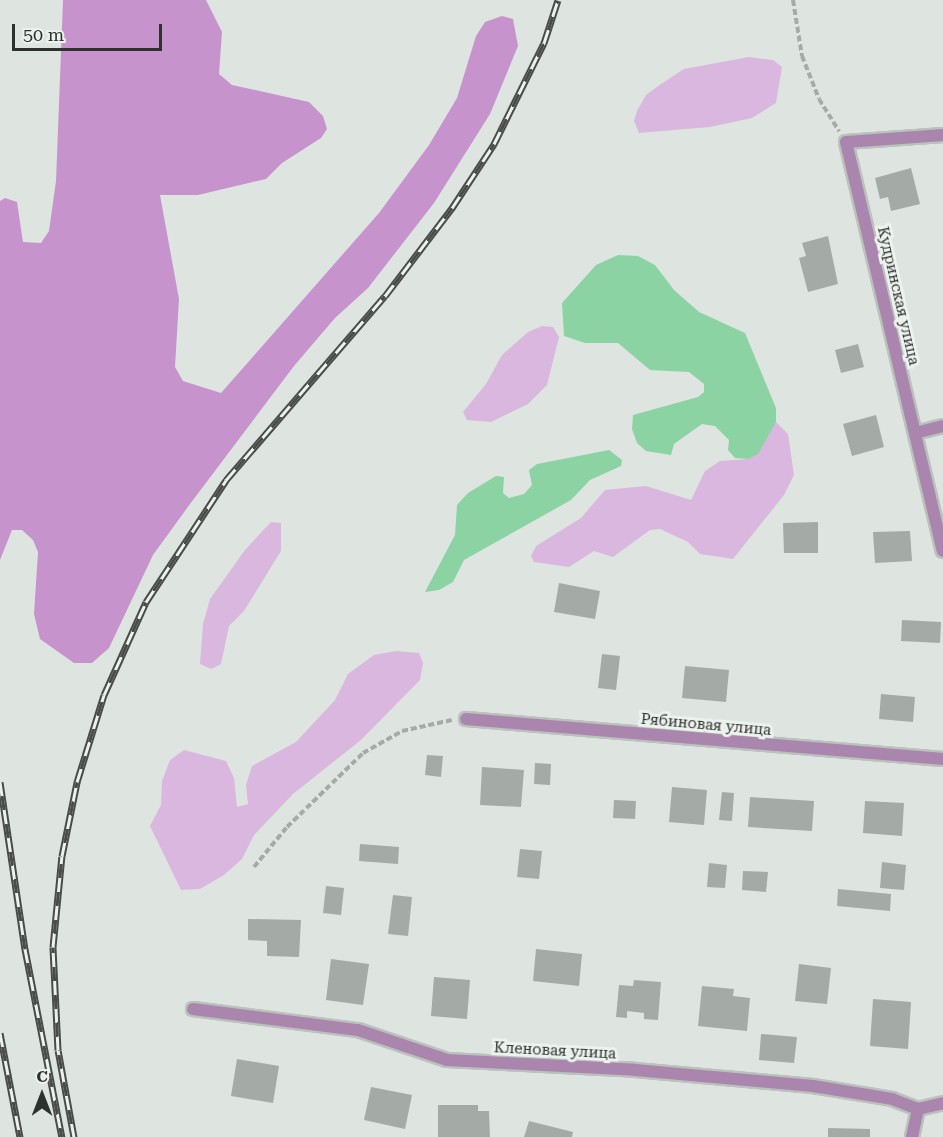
<!DOCTYPE html>
<html>
<head>
<meta charset="utf-8">
<style>
  body { margin:0 }
  #map { position:relative; width:943px; height:1137px; overflow:hidden; background:#dee5e0; font-family:"Roboto Serif",serif }
  div>[style] { position:absolute }
  [style*='--x'] { left:calc(var(--x)*1px); top:calc(var(--y)*1px); width:calc(var(--w)*1px); rotate:calc(var(--a)*1deg) }
  .green>* { inset:0; background:#dab7de }
  .forest>* { inset:0; background:#c693cd }
  .water>* { inset:0; background:#8bd3a3 }
  .building>* { inset:0; background:#a4aba6 }
  .path>* { height:4px; margin-top:-2px; transform-origin:0; background:repeating-linear-gradient(90deg,#a5aba7 0 6px,transparent 0 9px) }
  .roads { filter:drop-shadow(2px 0 #bbc1bd) drop-shadow(-2px 0 #bbc1bd) drop-shadow(0 2px #bbc1bd) drop-shadow(0 -2px #bbc1bd) }
  .street>* { height:12px; margin:-6px; padding:0 6px; transform-origin:6px; border-radius:6px; background:#aa85ae }
  .rail>* { height:7px; margin-top:-3.5px; transform-origin:0; background:repeating-linear-gradient(90deg,#ecf2ed 0 14px,#494c49 0 28px); box-sizing:border-box; border-block:2px solid #494c49 }
  span { translate:-50% -50%; white-space:nowrap; text-align:center; line-height:1.15; -webkit-text-stroke:6px #ecf2ed; paint-order:stroke }
  .street-label { font-size:15px; color:#2f312f }
  .north { position:absolute; left:12px; top:1065px; width:60px; height:60px; -webkit-text-stroke:4px #ecf2ed; paint-order:stroke; rotate:0deg; font-size:16px; font-weight:700; line-height:24px; text-align:center; color:#2f312f }
  .north::after { content:''; display:block; margin:auto; width:21px; height:27px; background:#2f312f; clip-path:polygon(50% 0,100% 100%,50% 72%,0 100%) }
  .scale { position:absolute; left:12px; top:24px; width:150px; height:27px; box-sizing:border-box; border:3px solid #2f312f; border-top:0; padding-left:8px; font-size:18px; line-height:21px; white-space:nowrap; color:#2f312f; -webkit-text-stroke:4px #ecf2ed; paint-order:stroke }
</style>
</head>
<body>
<div id="map">
  <div class="green">
    <i style="clip-path:polygon(749px 57px,773px 60px,782px 67px,776px 103px,752px 118px,710px 127px,639px 133px,634px 121px,637px 111px,646px 95px,661px 84px,684px 69px)"></i>
    <i style="clip-path:polygon(542px 326px,553px 327px,559px 337px,547px 385px,528px 404px,491px 422px,467px 420px,463px 412px,486px 384px,502px 355px,528px 332px)"></i>
    <i style="clip-path:polygon(776px 422px,788px 434px,794px 475px,784px 495px,733px 559px,700px 554px,688px 542px,660px 529px,650px 530px,613px 557px,594px 551px,569px 567px,534px 562px,531px 556px,536px 546px,581px 518px,605px 490px,646px 486px,691px 500px,705px 471px,720px 461px,748px 459px)"></i>
    <i style="clip-path:polygon(271px 522px,281px 523px,281px 551px,244px 611px,229px 626px,221px 664px,211px 669px,200px 664px,203px 624px,210px 599px,245px 550px)"></i>
    <i style="clip-path:polygon(396px 651px,419px 653px,423px 663px,420px 680px,361px 740px,293px 794px,254px 835px,242px 859px,224px 875px,200px 889px,181px 890px,150px 826px,161px 805px,162px 781px,170px 760px,184px 750px,226px 761px,234px 778px,237px 807px,248px 804px,246px 785px,252px 766px,296px 742px,335px 700px,348px 674px,374px 655px)"></i>
  </div>
  <div class="forest">
    <i style="clip-path:polygon(63px 0,206px 0,222px 32px,219px 74px,232px 85px,309px 102px,323px 116px,327px 129px,321px 138px,282px 163px,266px 179px,198px 195px,160px 195px,179px 299px,175px 367px,183px 381px,221px 393px,379px 213px,429px 145px,457px 98px,476px 36px,485px 22px,502px 16px,513px 19px,518px 46px,490px 114px,434px 203px,368px 288px,335px 318px,294px 366px,190px 504px,153px 555px,109px 648px,92px 663px,74px 663px,40px 639px,34px 614px,38px 552px,33px 540px,22px 530px,12px 530px,0 560px,0 201px,5px 198px,17px 202px,23px 242px,41px 243px,49px 231px,56px 181px)"></i>
  </div>
  <div class="water">
    <i style="clip-path:polygon(618px 255px,638px 256px,655px 265px,674px 290px,699px 312px,745px 333px,776px 408px,776px 422px,758px 454px,748px 459px,735px 458px,728px 450px,729px 440px,715px 426px,702px 424px,674px 444px,671px 455px,646px 451px,637px 443px,632px 429px,633px 415px,698px 397px,704px 392px,704px 384px,689px 372px,650px 370px,618px 343px,585px 343px,564px 336px,562px 303px,596px 265px)"></i>
    <i style="clip-path:polygon(609px 450px,622px 460px,621px 466px,590px 480px,571px 500px,464px 560px,453px 582px,439px 590px,425px 592px,455px 535px,457px 505px,468px 493px,496px 476px,504px 477px,503px 493px,509px 498px,524px 494px,532px 485px,529px 470px,537px 464px)"></i>
  </div>
  <div class="building">
    <i style="clip-path:polygon(911px 168px,920px 204px,891px 211px,888px 197px,880px 199px,875px 178px)"></i>
    <i style="clip-path:polygon(828px 236px,838px 284px,808px 292px,799px 258px,806px 256px,802px 243px)"></i>
    <i style="clip-path:polygon(858px 344px,864px 367px,841px 373px,835px 350px)"></i>
    <i style="clip-path:polygon(876px 415px,884px 447px,852px 456px,843px 424px)"></i>
    <i style="clip-path:polygon(818px 522px,818px 553px,784px 553px,783px 523px)"></i>
    <i style="clip-path:polygon(910px 531px,912px 561px,875px 563px,873px 532px)"></i>
    <i style="clip-path:polygon(559px 583px,600px 591px,595px 619px,554px 612px)"></i>
    <i style="clip-path:polygon(902px 620px,941px 622px,940px 643px,901px 641px)"></i>
    <i style="clip-path:polygon(602px 654px,620px 656px,616px 690px,598px 688px)"></i>
    <i style="clip-path:polygon(685px 666px,729px 670px,726px 702px,682px 698px)"></i>
    <i style="clip-path:polygon(881px 694px,915px 697px,913px 722px,879px 719px)"></i>
    <i style="clip-path:polygon(427px 755px,443px 756px,441px 777px,425px 775px)"></i>
    <i style="clip-path:polygon(535px 763px,551px 764px,550px 785px,534px 784px)"></i>
    <i style="clip-path:polygon(482px 767px,524px 770px,521px 807px,480px 805px)"></i>
    <i style="clip-path:polygon(672px 787px,707px 790px,704px 825px,669px 822px)"></i>
    <i style="clip-path:polygon(722px 792px,734px 793px,732px 821px,719px 820px)"></i>
    <i style="clip-path:polygon(750px 797px,814px 801px,812px 831px,748px 827px)"></i>
    <i style="clip-path:polygon(614px 800px,636px 801px,635px 819px,613px 818px)"></i>
    <i style="clip-path:polygon(865px 801px,904px 803px,902px 836px,863px 833px)"></i>
    <i style="clip-path:polygon(360px 844px,399px 847px,398px 864px,359px 861px)"></i>
    <i style="clip-path:polygon(520px 849px,542px 851px,539px 879px,517px 877px)"></i>
    <i style="clip-path:polygon(882px 862px,906px 865px,904px 890px,880px 888px)"></i>
    <i style="clip-path:polygon(709px 863px,727px 865px,725px 888px,707px 887px)"></i>
    <i style="clip-path:polygon(743px 871px,768px 872px,766px 892px,742px 890px)"></i>
    <i style="clip-path:polygon(326px 886px,344px 888px,341px 915px,323px 913px)"></i>
    <i style="clip-path:polygon(838px 889px,891px 894px,890px 911px,837px 906px)"></i>
    <i style="clip-path:polygon(393px 895px,412px 897px,408px 936px,388px 934px)"></i>
    <i style="clip-path:polygon(248px 919px,301px 920px,299px 957px,267px 956px,267px 941px,248px 940px)"></i>
    <i style="clip-path:polygon(536px 949px,582px 954px,579px 986px,533px 981px)"></i>
    <i style="clip-path:polygon(331px 959px,369px 964px,363px 1005px,326px 1000px)"></i>
    <i style="clip-path:polygon(799px 964px,831px 968px,827px 1004px,795px 1001px)"></i>
    <i style="clip-path:polygon(434px 977px,470px 980px,467px 1019px,431px 1016px)"></i>
    <i style="clip-path:polygon(634px 980px,661px 982px,658px 1020px,644px 1019px,644px 1013px,627px 1011px,627px 1018px,616px 1017px,619px 985px,633px 986px)"></i>
    <i style="clip-path:polygon(702px 986px,734px 989px,733px 996px,750px 998px,747px 1031px,698px 1026px)"></i>
    <i style="clip-path:polygon(873px 999px,911px 1002px,908px 1049px,870px 1046px)"></i>
    <i style="clip-path:polygon(761px 1034px,797px 1037px,794px 1063px,759px 1060px)"></i>
    <i style="clip-path:polygon(237px 1059px,279px 1066px,273px 1103px,231px 1096px)"></i>
    <i style="clip-path:polygon(371px 1087px,412px 1095px,405px 1129px,364px 1120px)"></i>
    <i style="clip-path:polygon(438px 1105px,478px 1105px,478px 1111px,489px 1111px,490px 1137px,438px 1137px)"></i>
    <i style="clip-path:polygon(529px 1121px,573px 1132px,572px 1137px,524px 1137px)"></i>
    <i style="clip-path:polygon(828px 1128px,870px 1129px,870px 1137px,828px 1137px)"></i>
  </div>
  <div class="path">
    <i style="--x:793;--y:0;--w:57;--a:80.9"></i>
    <i style="--x:802;--y:56;--w:46;--a:68.4"></i>
    <i style="--x:819;--y:99;--w:38;--a:58"></i>
    <i style="--x:254;--y:867;--w:52;--a:-50.5"></i>
    <i style="--x:287;--y:827;--w:106;--a:-44.2"></i>
    <i style="--x:363;--y:753;--w:45;--a:-29.4"></i>
    <i style="--x:402;--y:731;--w:51;--a:-12.4"></i>
  </div>
  <div class="roads">
    <div class="street">
      <i style="--x:943;--y:135;--w:97;--a:175.9"></i>
      <i style="--x:846;--y:142;--w:420;--a:76.7"></i>
      <i style="--x:915;--y:433;--w:29;--a:-14"></i>
      <i style="--x:466;--y:719;--w:479;--a:4.8"></i>
      <i style="--x:193;--y:1009;--w:166;--a:7.3"></i>
      <i style="--x:358;--y:1030;--w:94;--a:18.6"></i>
      <i style="--x:447;--y:1060;--w:188;--a:3"></i>
      <i style="--x:635;--y:1070;--w:179;--a:5.1"></i>
      <i style="--x:813;--y:1086;--w:80;--a:9.3"></i>
      <i style="--x:892;--y:1099;--w:28;--a:21"></i>
      <i style="--x:912;--y:1137;--w:29;--a:-78"></i>
      <i style="--x:918;--y:1109;--w:26;--a:-13"></i>
    </div>
  </div>
  <div class="rail">
    <i style="--x:0;--y:782;--w:169;--a:81.5"></i>
    <i style="--x:25;--y:949;--w:192;--a:78.9"></i>
    <i style="--x:0;--y:1033;--w:106;--a:79.1"></i>
    <i style="--x:74;--y:1137;--w:88;--a:-100.4"></i>
    <i style="--x:58;--y:1050;--w:103;--a:-92.8"></i>
    <i style="--x:53;--y:947;--w:91;--a:-84.4"></i>
    <i style="--x:62;--y:856;--w:76;--a:-78.5"></i>
    <i style="--x:77;--y:782;--w:91;--a:-72.8"></i>
    <i style="--x:104;--y:695;--w:102;--a:-65.7"></i>
    <i style="--x:146;--y:602;--w:146;--a:-56.7"></i>
    <i style="--x:226;--y:480;--w:243;--a:-49.2"></i>
    <i style="--x:385;--y:296;--w:111;--a:-52.7"></i>
    <i style="--x:452;--y:208;--w:77;--a:-56.7"></i>
    <i style="--x:494;--y:144;--w:113;--a:-63.7"></i>
    <i style="--x:544;--y:43;--w:45;--a:-72"></i>
  </div>
  <div class="street-label">
    <span style="left:898px;top:296px;rotate:77deg">Кудринская улица</span>
    <span style="left:706px;top:725px;rotate:5deg">Рябиновая улица</span>
    <span style="left:555px;top:1051px;rotate:3deg">Кленовая улица</span>
  </div>
  <div class="north">С</div>
  <div class="scale">50 m</div>
</div>
</body>
</html>
